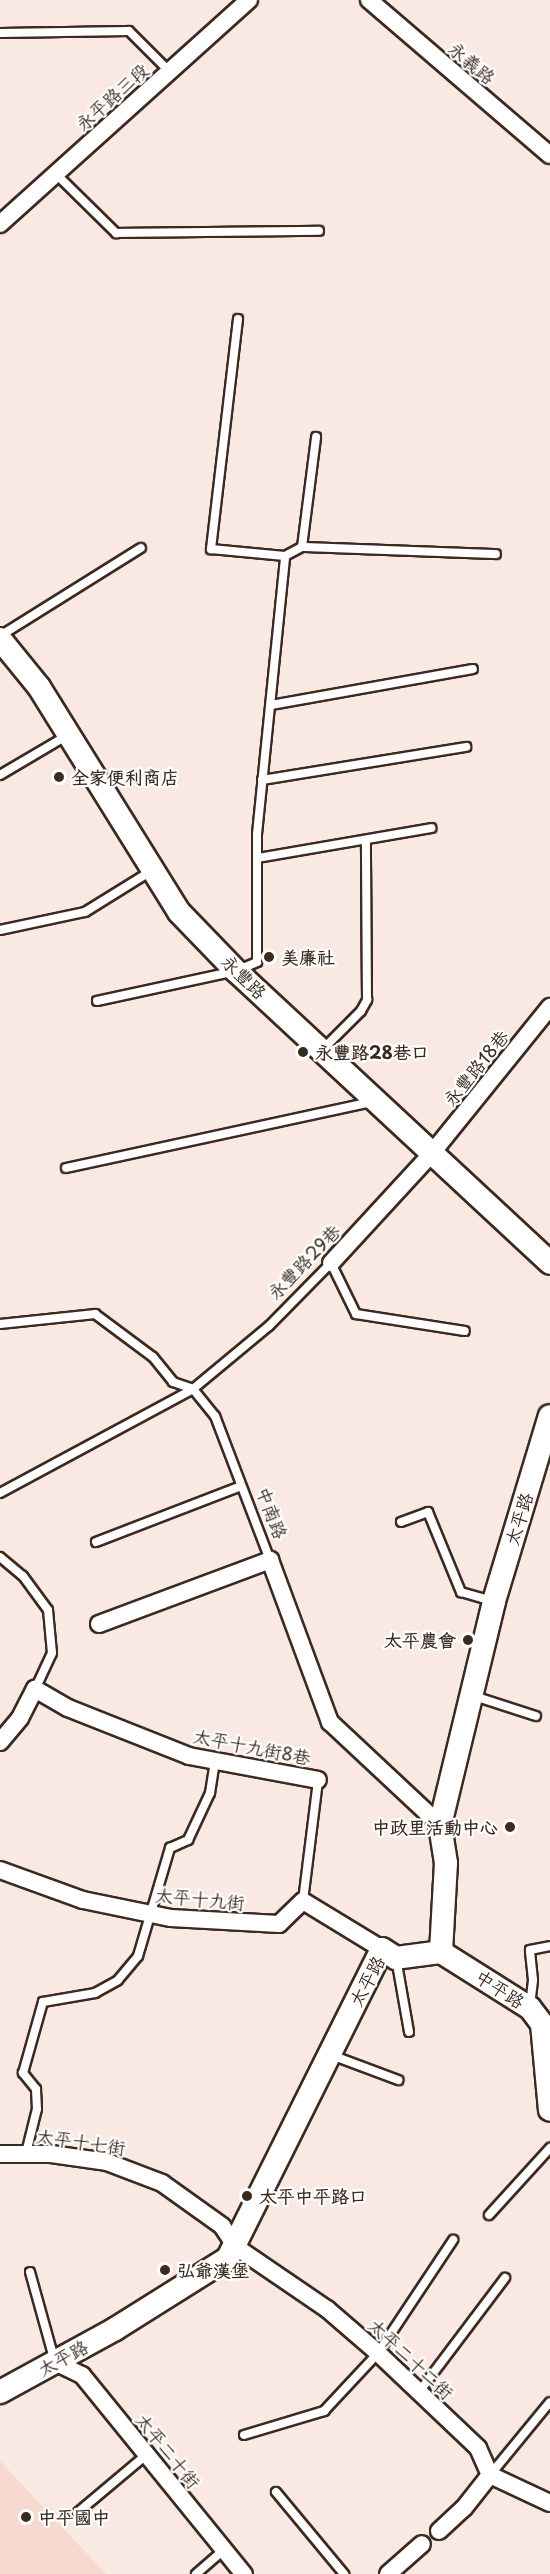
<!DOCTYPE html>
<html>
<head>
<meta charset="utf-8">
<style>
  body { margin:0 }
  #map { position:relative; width:550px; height:2574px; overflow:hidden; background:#fae9e3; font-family:"Playpen Sans","LXGW WenKai TC",sans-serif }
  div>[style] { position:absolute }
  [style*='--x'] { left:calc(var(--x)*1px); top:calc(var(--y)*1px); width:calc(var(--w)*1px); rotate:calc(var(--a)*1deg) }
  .built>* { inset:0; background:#f6dacf }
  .roads { filter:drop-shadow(2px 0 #3b2a1e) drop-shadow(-2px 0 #3b2a1e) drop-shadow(0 2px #3b2a1e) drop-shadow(0 -2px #3b2a1e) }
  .lane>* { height:8px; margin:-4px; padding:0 4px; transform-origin:4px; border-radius:4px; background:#fff }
  .street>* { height:16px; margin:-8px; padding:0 8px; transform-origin:8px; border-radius:8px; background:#fff }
  .secondary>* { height:22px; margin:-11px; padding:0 11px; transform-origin:11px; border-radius:11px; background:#fff }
  .dots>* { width:16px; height:16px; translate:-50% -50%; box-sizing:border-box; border:3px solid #fff; border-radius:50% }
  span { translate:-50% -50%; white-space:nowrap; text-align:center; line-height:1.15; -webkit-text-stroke:4.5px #fff; paint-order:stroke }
  .street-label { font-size:18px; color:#3b2a1e }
  .poi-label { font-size:18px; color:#3b2a1e; font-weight:700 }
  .left { translate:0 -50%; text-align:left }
  .right { translate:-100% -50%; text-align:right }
</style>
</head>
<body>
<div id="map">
  <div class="built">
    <i style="clip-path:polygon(0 2461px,106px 2574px,0 2574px)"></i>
  </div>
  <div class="roads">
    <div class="lane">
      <i style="--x:0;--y:33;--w:129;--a:-0.9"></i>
      <i style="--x:129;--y:31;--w:58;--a:45"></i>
      <i style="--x:55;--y:173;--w:86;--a:44.5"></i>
      <i style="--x:116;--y:233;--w:203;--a:-0.6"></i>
      <i style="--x:238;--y:319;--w:232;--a:96.7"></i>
      <i style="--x:211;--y:549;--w:74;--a:5.4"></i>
      <i style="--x:285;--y:556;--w:19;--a:-28"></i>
      <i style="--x:302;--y:547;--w:111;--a:-82.7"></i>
      <i style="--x:302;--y:547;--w:194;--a:2.1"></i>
      <i style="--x:0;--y:636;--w:166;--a:-32"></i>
      <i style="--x:271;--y:705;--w:205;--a:-10.1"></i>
      <i style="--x:0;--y:775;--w:79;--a:-30.5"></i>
      <i style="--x:262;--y:780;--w:207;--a:-9.2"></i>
      <i style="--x:258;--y:858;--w:176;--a:-9.8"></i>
      <i style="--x:0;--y:930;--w:87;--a:-12"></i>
      <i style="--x:85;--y:912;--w:78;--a:-31.8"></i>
      <i style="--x:97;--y:1001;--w:142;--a:-12.2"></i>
      <i style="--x:236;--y:971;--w:23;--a:-23"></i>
      <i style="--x:257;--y:962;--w:128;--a:-90"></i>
      <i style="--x:257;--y:834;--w:279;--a:-84.2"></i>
      <i style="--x:322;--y:1050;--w:55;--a:-45"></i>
      <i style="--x:361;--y:1011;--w:13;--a:-61"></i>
      <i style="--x:367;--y:1000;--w:160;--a:-90.4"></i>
      <i style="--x:66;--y:1168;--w:312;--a:-12.2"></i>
      <i style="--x:0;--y:1324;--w:96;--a:-6"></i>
      <i style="--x:95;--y:1314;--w:72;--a:36.6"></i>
      <i style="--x:153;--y:1357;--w:32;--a:51"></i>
      <i style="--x:173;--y:1382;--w:21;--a:19"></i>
      <i style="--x:193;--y:1389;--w:35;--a:51"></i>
      <i style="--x:215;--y:1416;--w:154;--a:69.1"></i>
      <i style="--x:0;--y:1493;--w:219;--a:-28.3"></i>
      <i style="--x:193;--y:1389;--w:99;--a:-39.7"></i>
      <i style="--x:269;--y:1326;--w:88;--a:-45.5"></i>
      <i style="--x:331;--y:1263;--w:57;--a:63.9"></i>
      <i style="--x:356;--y:1314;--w:110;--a:8.9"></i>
      <i style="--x:401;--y:1522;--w:29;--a:-20"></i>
      <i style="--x:428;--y:1512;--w:87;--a:67.6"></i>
      <i style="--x:461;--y:1592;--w:33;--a:16"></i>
      <i style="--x:96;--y:1542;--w:155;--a:-21.1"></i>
      <i style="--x:0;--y:1557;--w:30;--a:40"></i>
      <i style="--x:23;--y:1576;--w:42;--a:53.7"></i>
      <i style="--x:48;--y:1610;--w:43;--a:84.7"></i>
      <i style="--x:52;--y:1653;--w:40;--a:115"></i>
      <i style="--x:474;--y:1696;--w:65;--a:17.9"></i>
      <i style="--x:303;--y:1901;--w:122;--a:-82.9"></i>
      <i style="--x:396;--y:1958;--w:75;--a:80"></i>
      <i style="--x:530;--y:2005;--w:25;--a:-83"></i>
      <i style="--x:533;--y:1980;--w:30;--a:-96"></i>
      <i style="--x:530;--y:1950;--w:20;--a:-11"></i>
      <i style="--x:331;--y:2055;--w:72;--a:20.5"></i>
      <i style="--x:26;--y:2153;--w:45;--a:-76"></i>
      <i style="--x:37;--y:2109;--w:20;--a:-93"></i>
      <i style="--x:36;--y:2089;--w:21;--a:-129"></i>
      <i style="--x:23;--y:2073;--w:74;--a:-74.3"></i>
      <i style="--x:43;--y:2002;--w:53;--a:-9.8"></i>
      <i style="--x:95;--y:1993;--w:26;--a:-29"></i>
      <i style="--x:118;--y:1980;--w:31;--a:-50"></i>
      <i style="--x:138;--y:1956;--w:113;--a:-73.5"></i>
      <i style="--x:170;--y:1848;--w:20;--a:-24"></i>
      <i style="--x:188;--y:1840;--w:52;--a:-64.9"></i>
      <i style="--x:210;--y:1793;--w:31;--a:-81"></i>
      <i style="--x:489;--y:2215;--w:91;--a:-47.7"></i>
      <i style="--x:30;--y:2272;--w:93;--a:74.5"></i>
      <i style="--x:419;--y:2392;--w:143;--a:-53"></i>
      <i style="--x:244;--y:2435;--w:84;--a:-16.7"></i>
      <i style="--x:324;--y:2411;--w:79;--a:-47"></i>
      <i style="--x:378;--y:2353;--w:136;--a:-56.4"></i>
      <i style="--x:490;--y:2475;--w:94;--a:-50.6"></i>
      <i style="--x:276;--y:2492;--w:107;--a:50.3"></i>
      <i style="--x:77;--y:2513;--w:90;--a:-40"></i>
      <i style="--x:196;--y:2574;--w:37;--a:-41"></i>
    </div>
    <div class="street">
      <i style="--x:369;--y:0;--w:238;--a:40.6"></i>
      <i style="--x:0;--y:224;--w:335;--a:-42"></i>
      <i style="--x:331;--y:1263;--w:149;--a:-47.4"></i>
      <i style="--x:432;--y:1153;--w:188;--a:-51.1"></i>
      <i style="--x:99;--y:1624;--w:183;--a:-20.5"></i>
      <i style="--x:270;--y:1560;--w:173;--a:69.7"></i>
      <i style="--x:330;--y:1722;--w:151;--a:43.1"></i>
      <i style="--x:0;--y:1742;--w:31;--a:-50"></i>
      <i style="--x:20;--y:1718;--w:33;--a:-63"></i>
      <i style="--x:35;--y:1689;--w:38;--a:30"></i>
      <i style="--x:68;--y:1708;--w:130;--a:21.6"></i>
      <i style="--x:189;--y:1756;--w:131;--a:10.5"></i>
      <i style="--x:0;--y:1870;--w:88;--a:19.9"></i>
      <i style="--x:83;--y:1900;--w:90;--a:11.6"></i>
      <i style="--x:171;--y:1918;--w:108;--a:3.2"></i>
      <i style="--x:279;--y:1924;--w:33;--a:-44"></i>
      <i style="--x:303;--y:1901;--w:92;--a:31.3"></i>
      <i style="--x:0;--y:2154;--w:51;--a:0"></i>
      <i style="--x:51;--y:2154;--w:57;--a:8.1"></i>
      <i style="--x:107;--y:2162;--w:59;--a:20.9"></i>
      <i style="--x:162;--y:2183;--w:74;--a:35.6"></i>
      <i style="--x:222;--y:2226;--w:25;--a:56"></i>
      <i style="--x:236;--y:2247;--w:110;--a:34.3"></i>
      <i style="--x:327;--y:2309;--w:67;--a:40.8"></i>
      <i style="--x:378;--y:2353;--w:138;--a:43.5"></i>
      <i style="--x:478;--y:2448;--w:30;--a:66"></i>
      <i style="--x:490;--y:2475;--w:66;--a:25"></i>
      <i style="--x:55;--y:2362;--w:30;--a:26"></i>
      <i style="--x:82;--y:2375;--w:257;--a:50.9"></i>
      <i style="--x:439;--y:2531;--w:34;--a:-43"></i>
      <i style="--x:464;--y:2508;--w:42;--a:-51.8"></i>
      <i style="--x:388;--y:2574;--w:45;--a:-41.4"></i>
    </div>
    <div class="secondary">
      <i style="--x:0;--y:639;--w:62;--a:50.9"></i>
      <i style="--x:39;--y:687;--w:265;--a:58.1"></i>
      <i style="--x:179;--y:912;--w:82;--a:46"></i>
      <i style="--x:236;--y:971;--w:429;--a:42.9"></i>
      <i style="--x:441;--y:1952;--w:89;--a:-86.8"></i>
      <i style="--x:446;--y:1863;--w:38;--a:-99"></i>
      <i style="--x:440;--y:1825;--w:230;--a:-76.4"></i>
      <i style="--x:494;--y:1601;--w:193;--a:-73.2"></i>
      <i style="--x:441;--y:1952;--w:105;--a:32.2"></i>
      <i style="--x:530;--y:2008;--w:20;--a:53"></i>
      <i style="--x:542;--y:2024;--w:86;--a:84.7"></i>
      <i style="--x:0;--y:2392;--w:131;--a:-28.7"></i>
      <i style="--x:115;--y:2329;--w:133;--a:-32.1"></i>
      <i style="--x:228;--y:2258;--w:345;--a:-63.5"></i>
      <i style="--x:382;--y:1949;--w:17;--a:33"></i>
      <i style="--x:396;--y:1958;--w:45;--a:-7.6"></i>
    </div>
  </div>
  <div class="dots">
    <i style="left:59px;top:777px;background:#3b2a1e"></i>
    <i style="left:269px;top:957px;background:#3b2a1e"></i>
    <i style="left:303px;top:1052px;background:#3b2a1e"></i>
    <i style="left:468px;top:1640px;background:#3b2a1e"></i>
    <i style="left:510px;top:1827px;background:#3b2a1e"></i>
    <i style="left:247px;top:2196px;background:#3b2a1e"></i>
    <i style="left:165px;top:2270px;background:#3b2a1e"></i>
    <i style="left:26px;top:2517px;background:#3b2a1e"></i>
  </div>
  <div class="street-label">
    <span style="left:472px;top:63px;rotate:40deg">永義路</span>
    <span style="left:112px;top:97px;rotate:-42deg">永平路三段</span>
    <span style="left:244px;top:977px;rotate:44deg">永豐路</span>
    <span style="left:476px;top:1068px;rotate:-51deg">永豐路18巷</span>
    <span style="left:304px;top:1262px;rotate:-46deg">永豐路29巷</span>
    <span style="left:272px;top:1513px;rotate:69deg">中南路</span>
    <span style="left:519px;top:1519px;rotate:-73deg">太平路</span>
    <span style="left:252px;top:1747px;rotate:11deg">太平十九街8巷</span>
    <span style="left:200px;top:1899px;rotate:5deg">太平十九街</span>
    <span style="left:367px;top:1981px;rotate:-62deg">太平路</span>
    <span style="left:500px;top:1989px;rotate:33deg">中平路</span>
    <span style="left:81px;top:2142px;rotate:8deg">太平十七街</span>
    <span style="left:63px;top:2358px;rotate:-29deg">太平路</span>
    <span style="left:411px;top:2359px;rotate:43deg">太平二十二街</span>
    <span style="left:168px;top:2451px;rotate:51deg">太平二十街</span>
  </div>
  <div class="poi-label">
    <span class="left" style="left:71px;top:777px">全家便利商店</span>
    <span class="left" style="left:281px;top:957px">美廉社</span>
    <span class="left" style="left:315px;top:1052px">永豐路28巷口</span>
    <span class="right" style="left:456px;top:1640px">太平農會</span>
    <span class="right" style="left:498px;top:1827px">中政里活動中心</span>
    <span class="left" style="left:259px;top:2196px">太平中平路口</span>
    <span class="left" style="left:177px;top:2270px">弘爺漢堡</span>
    <span class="left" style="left:38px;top:2517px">中平國中</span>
  </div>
</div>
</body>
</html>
